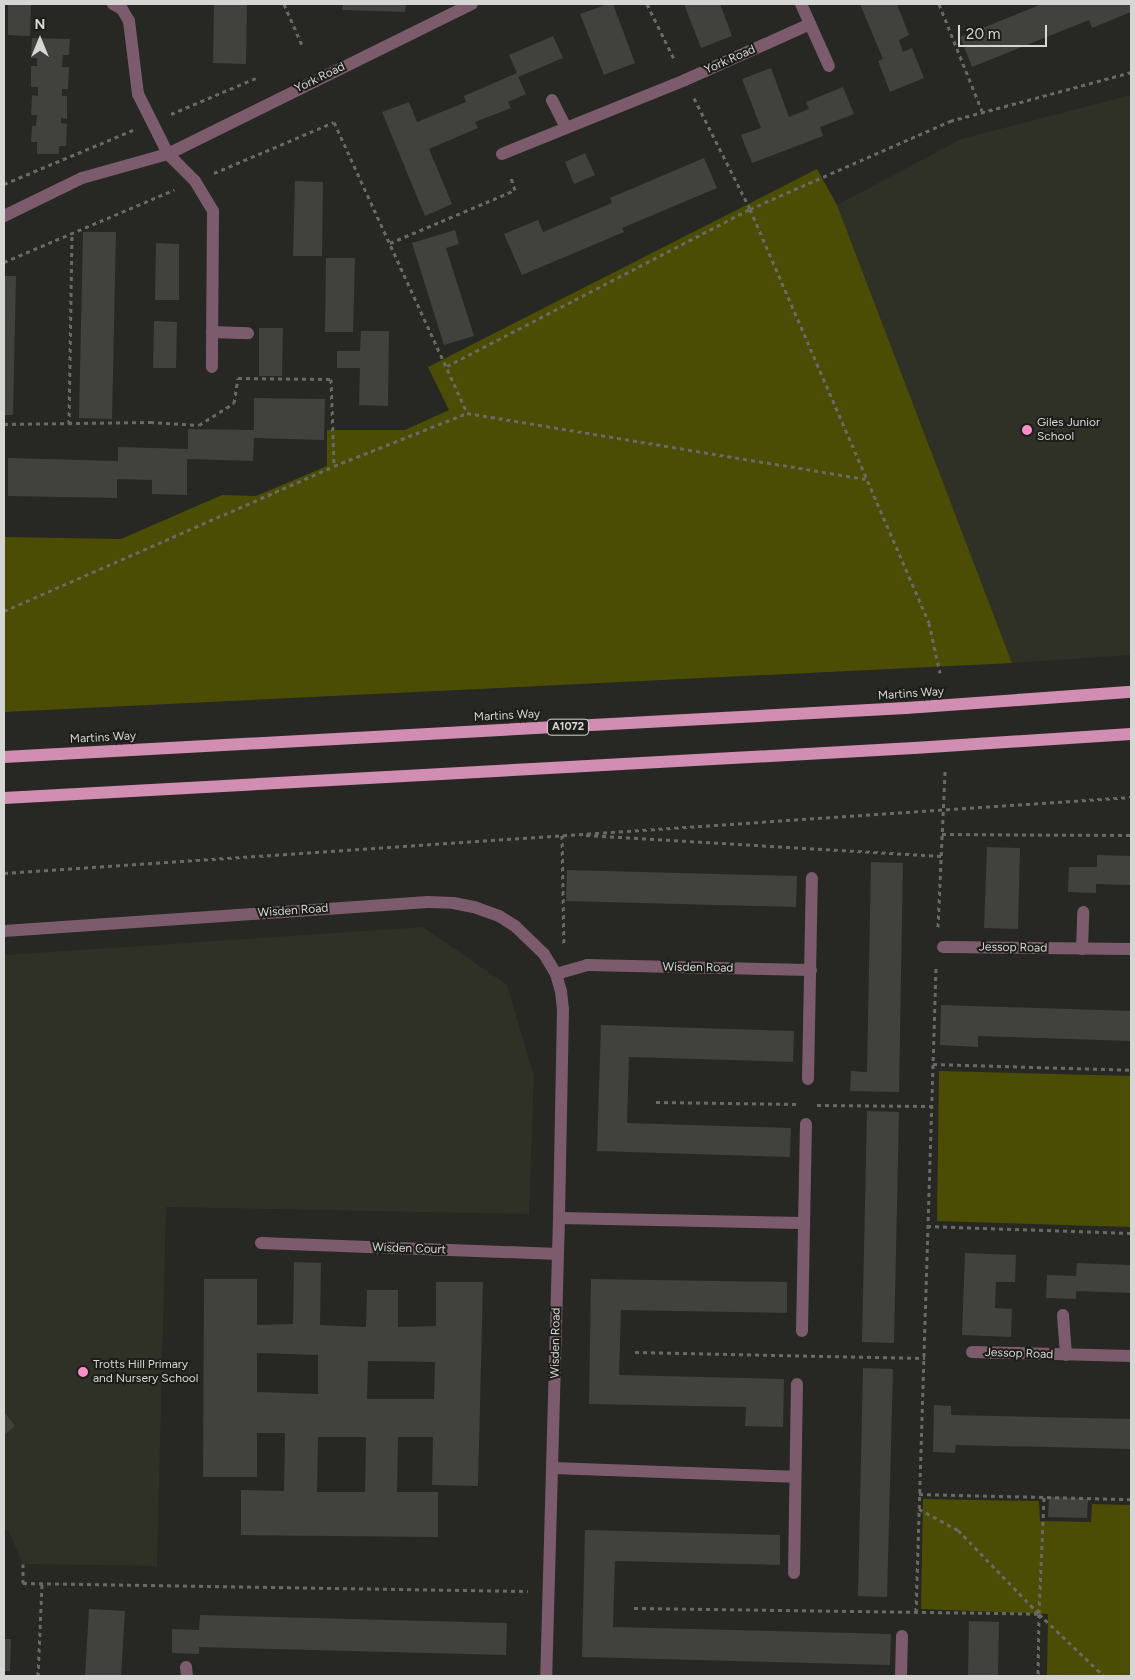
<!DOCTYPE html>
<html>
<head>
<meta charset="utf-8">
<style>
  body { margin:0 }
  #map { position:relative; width:1135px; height:1680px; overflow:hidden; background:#272723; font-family:Figtree,sans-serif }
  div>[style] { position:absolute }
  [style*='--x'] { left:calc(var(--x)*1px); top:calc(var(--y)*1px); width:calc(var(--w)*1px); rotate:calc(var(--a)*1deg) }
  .built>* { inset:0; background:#2f3026 }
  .green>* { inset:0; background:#4c4d04 }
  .building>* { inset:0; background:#41423e }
  .path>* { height:3px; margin-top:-1.5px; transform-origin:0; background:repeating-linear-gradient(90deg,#696966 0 4px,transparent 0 8px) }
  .minor>* { height:12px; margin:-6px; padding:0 6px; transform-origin:6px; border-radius:6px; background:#7c5b6c }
  .major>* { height:12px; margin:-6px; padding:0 6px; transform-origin:6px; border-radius:6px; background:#d28db2 }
  .dots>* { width:14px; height:14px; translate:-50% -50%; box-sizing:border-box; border:2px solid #1d1e1a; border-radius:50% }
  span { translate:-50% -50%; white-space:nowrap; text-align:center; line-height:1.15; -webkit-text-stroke:4px #1d1e1a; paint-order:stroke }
  .shield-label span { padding:1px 4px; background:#1d1e1a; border:1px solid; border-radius:4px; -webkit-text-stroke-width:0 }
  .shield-label { font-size:11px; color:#d6d6d4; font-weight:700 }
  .street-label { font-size:12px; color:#d6d6d4 }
  .poi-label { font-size:12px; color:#d6d6d4 }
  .left { translate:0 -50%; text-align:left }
  .frame { position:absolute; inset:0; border:5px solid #d6d6d4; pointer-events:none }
  .north { position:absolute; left:15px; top:15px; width:50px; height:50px; -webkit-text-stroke:4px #1d1e1a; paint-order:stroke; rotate:0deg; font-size:14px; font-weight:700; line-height:20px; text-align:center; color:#d6d6d4 }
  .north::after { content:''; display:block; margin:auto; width:18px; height:22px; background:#d6d6d4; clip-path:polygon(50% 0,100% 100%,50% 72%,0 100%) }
  .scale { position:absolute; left:958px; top:25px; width:89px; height:22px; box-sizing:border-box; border:2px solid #d6d6d4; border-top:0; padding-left:6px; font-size:15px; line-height:18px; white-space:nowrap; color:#d6d6d4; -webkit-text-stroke:4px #1d1e1a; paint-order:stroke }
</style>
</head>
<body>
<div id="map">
  <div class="built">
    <i style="clip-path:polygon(1131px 95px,1131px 655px,1012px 663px,837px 205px,961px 139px)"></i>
    <i style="clip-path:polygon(423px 927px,507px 985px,534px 1076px,529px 1214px,166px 1207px,157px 1566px,23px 1564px,8px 1530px,4px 1530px,4px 955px)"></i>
  </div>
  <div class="green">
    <i style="clip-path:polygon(817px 169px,837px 205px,1012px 663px,4px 712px,4px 537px,121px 539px,222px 495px,256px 496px,327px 466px,327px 430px,405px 430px,449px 410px,428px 367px)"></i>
    <i style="clip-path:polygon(939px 1071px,1131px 1076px,1131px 1227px,937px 1221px)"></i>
    <i style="clip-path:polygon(923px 1499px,1039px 1501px,1040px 1521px,1091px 1522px,1092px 1504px,1131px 1505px,1131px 1676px,1047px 1676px,1048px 1614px,921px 1609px)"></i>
  </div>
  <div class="building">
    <i style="clip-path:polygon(8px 4px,31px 4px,30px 36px,8px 35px)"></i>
    <i style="clip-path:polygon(214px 4px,247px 4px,246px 64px,213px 63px)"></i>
    <i style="clip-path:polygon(343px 4px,406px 4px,405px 12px,342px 10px)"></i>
    <i style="clip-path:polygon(608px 4px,613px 4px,635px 63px,604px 75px,580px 14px)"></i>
    <i style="clip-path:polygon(684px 4px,720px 4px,732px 36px,701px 48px)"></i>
    <i style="clip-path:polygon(860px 4px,897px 4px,909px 35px,899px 40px,903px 52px,912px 48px,924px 78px,890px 92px,878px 61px,883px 59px)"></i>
    <i style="clip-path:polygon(1042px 4px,1131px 4px,1131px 12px,1092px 28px,1089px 20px,972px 67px,960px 37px)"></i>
    <i style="clip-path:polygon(553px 36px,563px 58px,518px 77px,526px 94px,508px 102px,511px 108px,475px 122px,478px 128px,429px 149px,452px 204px,425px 216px,382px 112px,409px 102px,417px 122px,466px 102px,464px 96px,517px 73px,509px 55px)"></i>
    <i style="clip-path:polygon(32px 38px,70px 39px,69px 55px,63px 55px,62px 67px,69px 67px,68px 89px,62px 89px,62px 96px,67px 96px,67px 119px,61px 118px,61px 123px,67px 124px,66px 146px,59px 146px,59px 154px,37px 154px,37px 142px,31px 142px,32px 126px,36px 126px,37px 115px,31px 115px,32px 95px,38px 96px,38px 87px,31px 87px,31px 66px,37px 66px,37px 58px,31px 58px)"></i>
    <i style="clip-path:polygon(771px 68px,789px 117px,809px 109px,806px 102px,843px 87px,854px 114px,820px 127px,823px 136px,752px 163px,741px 135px,761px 128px,742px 79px)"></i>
    <i style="clip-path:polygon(585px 153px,595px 175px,574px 184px,565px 162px)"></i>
    <i style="clip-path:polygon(704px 158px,717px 188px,622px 228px,624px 232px,522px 275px,504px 234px,538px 220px,543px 232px,612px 203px,610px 198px)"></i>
    <i style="clip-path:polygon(295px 181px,323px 182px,322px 256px,293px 256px)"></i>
    <i style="clip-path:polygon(455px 230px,459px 244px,446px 248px,474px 336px,444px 345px,412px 243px)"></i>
    <i style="clip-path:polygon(83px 232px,116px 232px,112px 419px,79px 418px)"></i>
    <i style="clip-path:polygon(156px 243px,179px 244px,179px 300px,155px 300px)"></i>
    <i style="clip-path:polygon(326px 258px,355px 258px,353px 332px,325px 332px)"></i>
    <i style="clip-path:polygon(4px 276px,16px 276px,13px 415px,4px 415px)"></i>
    <i style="clip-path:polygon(154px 321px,177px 322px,176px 368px,153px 368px)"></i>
    <i style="clip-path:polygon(259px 328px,283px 328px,282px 376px,259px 376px)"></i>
    <i style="clip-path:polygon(361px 331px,389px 331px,388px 406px,359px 405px,360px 368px,337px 368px,337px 351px,360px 351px)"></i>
    <i style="clip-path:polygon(254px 398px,325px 399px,324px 440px,254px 438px,253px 461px,187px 459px,187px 495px,152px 494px,152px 480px,117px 479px,117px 498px,8px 496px,8px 458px,118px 461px,118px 447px,188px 449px,188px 429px,254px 430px)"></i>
    <i style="clip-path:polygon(987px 847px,1020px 848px,1018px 929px,984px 928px)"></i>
    <i style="clip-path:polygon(1097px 855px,1131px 856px,1131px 885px,1096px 884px,1096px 893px,1068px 892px,1069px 867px,1097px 867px)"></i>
    <i style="clip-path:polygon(871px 862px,903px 863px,899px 1092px,850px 1091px,851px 1071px,867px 1072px)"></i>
    <i style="clip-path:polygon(567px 870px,797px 876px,796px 907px,566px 901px)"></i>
    <i style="clip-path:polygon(941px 1005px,1131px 1011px,1131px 1041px,978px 1036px,978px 1047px,940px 1045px)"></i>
    <i style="clip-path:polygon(601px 1025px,794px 1031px,793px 1062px,629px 1057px,627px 1123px,791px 1128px,790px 1157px,597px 1151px)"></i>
    <i style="clip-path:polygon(867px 1111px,899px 1112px,894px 1343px,862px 1342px)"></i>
    <i style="clip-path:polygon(965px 1253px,1016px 1255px,1015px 1282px,996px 1282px,995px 1308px,1012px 1309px,1011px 1337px,962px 1335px)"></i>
    <i style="clip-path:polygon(evenodd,294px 1262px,321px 1263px,320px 1325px,366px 1327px,367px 1290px,398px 1290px,398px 1327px,436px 1326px,436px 1282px,483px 1282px,478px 1486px,432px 1485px,433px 1437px,398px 1437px,397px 1492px,438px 1492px,438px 1537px,241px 1535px,241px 1490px,284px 1491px,285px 1433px,257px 1433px,257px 1477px,203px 1477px,204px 1279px,257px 1279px,257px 1325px,293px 1324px,294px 1262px,257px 1353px,318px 1355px,318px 1394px,257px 1392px,257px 1353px,294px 1262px,368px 1361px,435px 1362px,434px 1399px,367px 1399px,368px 1361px,294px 1262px,318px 1437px,366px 1437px,365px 1492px,317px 1492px,318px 1437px)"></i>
    <i style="clip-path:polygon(1077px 1263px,1131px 1265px,1131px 1293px,1076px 1291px,1076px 1299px,1046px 1298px,1047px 1275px,1076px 1276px)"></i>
    <i style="clip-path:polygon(591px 1279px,787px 1282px,787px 1313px,621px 1310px,619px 1375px,784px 1379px,783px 1427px,745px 1426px,746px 1407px,589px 1404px)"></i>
    <i style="clip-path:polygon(863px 1368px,893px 1369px,887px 1597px,858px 1596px)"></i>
    <i style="clip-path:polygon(934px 1405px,951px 1406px,951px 1415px,1131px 1419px,1131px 1449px,956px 1445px,955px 1453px,933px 1452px)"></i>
    <i style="clip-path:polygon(4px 1412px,15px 1426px,4px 1435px)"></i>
    <i style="clip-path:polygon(1049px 1497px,1088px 1499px,1087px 1518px,1048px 1517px)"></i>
    <i style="clip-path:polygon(585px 1530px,780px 1535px,780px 1565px,615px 1561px,613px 1627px,891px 1634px,890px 1665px,582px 1657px)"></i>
    <i style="clip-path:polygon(89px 1609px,125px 1611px,121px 1676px,85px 1676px)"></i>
    <i style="clip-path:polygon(200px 1615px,507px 1623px,506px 1655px,199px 1647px,199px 1654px,172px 1653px,172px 1629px,199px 1630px)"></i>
    <i style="clip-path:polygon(969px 1621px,999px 1622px,998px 1676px,968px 1676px)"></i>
    <i style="clip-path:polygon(4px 1639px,11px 1639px,10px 1671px,4px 1671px)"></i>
  </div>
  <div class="path">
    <i style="--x:284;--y:4;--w:45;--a:66.3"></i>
    <i style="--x:647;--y:4;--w:64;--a:63.8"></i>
    <i style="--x:939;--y:4;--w:115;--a:68.1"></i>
    <i style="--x:694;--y:98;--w:124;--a:63.2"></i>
    <i style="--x:750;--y:209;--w:451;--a:66.6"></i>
    <i style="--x:929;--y:623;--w:51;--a:77.6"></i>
    <i style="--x:171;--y:114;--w:92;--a:-23"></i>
    <i style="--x:214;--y:173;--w:130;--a:-23"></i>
    <i style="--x:334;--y:122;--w:320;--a:65.4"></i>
    <i style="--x:4;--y:184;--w:140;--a:-22.7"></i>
    <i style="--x:390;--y:243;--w:136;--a:-23"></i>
    <i style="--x:515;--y:190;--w:16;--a:-108"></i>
    <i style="--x:4;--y:262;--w:185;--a:-23"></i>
    <i style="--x:447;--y:366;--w:341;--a:-27.4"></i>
    <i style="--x:750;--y:209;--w:219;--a:-23.7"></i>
    <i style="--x:950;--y:121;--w:188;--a:-15.1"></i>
    <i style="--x:4;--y:424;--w:146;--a:-0.8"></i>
    <i style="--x:150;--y:422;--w:49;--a:3.5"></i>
    <i style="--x:199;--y:425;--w:41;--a:-32.2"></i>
    <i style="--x:234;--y:403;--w:25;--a:-81"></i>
    <i style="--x:238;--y:378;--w:93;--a:0.6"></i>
    <i style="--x:331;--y:379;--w:87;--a:88"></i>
    <i style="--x:69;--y:424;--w:191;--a:-89.1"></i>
    <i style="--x:4;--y:611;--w:360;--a:-23.7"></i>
    <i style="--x:334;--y:466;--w:143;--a:-21.7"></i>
    <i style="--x:467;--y:413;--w:404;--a:9.4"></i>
    <i style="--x:942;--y:834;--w:189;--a:0.3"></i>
    <i style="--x:562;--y:835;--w:110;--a:89"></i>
    <i style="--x:586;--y:835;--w:356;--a:3.4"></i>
    <i style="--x:4;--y:873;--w:1130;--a:-3.86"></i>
    <i style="--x:938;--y:927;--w:157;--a:-87.4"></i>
    <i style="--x:933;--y:1064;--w:198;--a:1.7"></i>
    <i style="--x:656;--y:1102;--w:140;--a:0.8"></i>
    <i style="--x:817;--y:1105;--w:114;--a:0.5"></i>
    <i style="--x:927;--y:1226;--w:204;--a:2"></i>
    <i style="--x:635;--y:1352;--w:290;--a:1.2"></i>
    <i style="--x:919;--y:1494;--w:212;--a:1.4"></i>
    <i style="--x:919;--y:1509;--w:44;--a:28.3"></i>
    <i style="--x:958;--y:1530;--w:117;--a:46"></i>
    <i style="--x:1039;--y:1614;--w:90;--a:43.6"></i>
    <i style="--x:23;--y:1564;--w:19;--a:90"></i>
    <i style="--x:23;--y:1583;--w:505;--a:0.91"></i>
    <i style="--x:634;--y:1608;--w:405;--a:0.8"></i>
    <i style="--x:1039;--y:1614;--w:62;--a:90.9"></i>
    <i style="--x:916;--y:1612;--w:644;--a:-88.22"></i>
    <i style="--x:1039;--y:1613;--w:116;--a:-87.5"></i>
    <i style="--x:38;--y:1676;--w:93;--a:-87.5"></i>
  </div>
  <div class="minor">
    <i style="--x:113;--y:4;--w:10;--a:29"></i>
    <i style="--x:122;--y:9;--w:14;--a:60"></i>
    <i style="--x:129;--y:21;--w:74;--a:83"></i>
    <i style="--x:138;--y:94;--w:67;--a:63.4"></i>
    <i style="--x:168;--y:154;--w:38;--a:45"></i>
    <i style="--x:195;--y:181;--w:35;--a:59"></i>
    <i style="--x:213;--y:211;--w:156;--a:90.4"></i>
    <i style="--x:810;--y:24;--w:46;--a:65.7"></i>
    <i style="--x:552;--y:100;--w:31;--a:63"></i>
    <i style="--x:502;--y:154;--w:197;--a:-22"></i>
    <i style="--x:685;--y:80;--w:137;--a:-24.1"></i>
    <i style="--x:810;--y:24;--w:22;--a:-114"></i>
    <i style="--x:4;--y:216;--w:87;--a:-26"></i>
    <i style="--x:82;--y:178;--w:89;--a:-15.6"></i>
    <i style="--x:168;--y:154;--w:339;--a:-26.3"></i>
    <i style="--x:212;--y:332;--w:36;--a:2"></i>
    <i style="--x:4;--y:931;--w:425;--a:-3.9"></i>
    <i style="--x:428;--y:902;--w:25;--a:2"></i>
    <i style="--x:453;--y:903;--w:21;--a:11"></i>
    <i style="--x:474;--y:907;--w:27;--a:20"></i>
    <i style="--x:499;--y:916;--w:19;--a:32"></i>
    <i style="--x:515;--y:926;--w:40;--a:44"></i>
    <i style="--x:544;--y:954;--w:23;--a:59"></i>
    <i style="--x:556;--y:974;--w:18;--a:74"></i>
    <i style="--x:561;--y:991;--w:18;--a:84"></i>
    <i style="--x:563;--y:1009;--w:209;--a:91.1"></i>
    <i style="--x:559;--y:1218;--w:458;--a:91.6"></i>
    <i style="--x:943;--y:947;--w:188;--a:0.6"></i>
    <i style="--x:1082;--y:949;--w:37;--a:-88"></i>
    <i style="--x:556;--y:974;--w:32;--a:-16"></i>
    <i style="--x:587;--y:965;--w:224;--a:1.3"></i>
    <i style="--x:808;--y:1079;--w:201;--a:-88.9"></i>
    <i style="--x:559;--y:1218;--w:244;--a:1.2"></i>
    <i style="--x:261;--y:1243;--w:297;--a:2.1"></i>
    <i style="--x:1063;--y:1315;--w:40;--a:85.7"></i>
    <i style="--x:802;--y:1331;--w:207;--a:-88.9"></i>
    <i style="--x:972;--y:1352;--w:159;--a:1.4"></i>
    <i style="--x:553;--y:1468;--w:242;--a:2.1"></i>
    <i style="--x:794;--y:1573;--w:189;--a:-89.1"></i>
    <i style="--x:186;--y:1667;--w:9;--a:84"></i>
    <i style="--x:901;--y:1676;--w:40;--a:-88.6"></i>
  </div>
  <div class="major">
    <i style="--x:4;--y:757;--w:903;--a:-3.11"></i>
    <i style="--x:906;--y:708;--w:226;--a:-4.1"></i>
    <i style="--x:4;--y:798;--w:911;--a:-3.14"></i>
    <i style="--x:914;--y:748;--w:217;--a:-3.7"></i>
  </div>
  <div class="dots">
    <i style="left:1027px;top:430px;background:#f98fca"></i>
    <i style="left:83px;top:1372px;background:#f98fca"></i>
  </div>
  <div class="shield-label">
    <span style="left:568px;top:727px">A1072</span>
  </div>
  <div class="street-label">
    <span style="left:730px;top:60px;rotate:-24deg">York Road</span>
    <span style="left:320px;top:78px;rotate:-26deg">York Road</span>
    <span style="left:911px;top:694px;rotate:-4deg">Martins Way</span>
    <span style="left:507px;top:716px;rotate:-3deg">Martins Way</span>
    <span style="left:103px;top:738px;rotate:-3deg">Martins Way</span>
    <span style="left:293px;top:911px;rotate:-4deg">Wisden Road</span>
    <span style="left:1013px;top:948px;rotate:1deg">Jessop Road</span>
    <span style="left:698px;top:968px;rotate:1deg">Wisden Road</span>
    <span style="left:409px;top:1249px;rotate:2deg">Wisden Court</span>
    <span style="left:556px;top:1343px;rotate:-89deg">Wisden Road</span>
    <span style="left:1019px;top:1354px;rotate:2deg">Jessop Road</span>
  </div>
  <div class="poi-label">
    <span class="left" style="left:1037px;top:430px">Giles Junior<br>School</span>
    <span class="left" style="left:93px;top:1372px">Trotts Hill Primary<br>and Nursery School</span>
  </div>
  <div class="frame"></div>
  <div class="north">N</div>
  <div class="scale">20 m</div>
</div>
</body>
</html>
